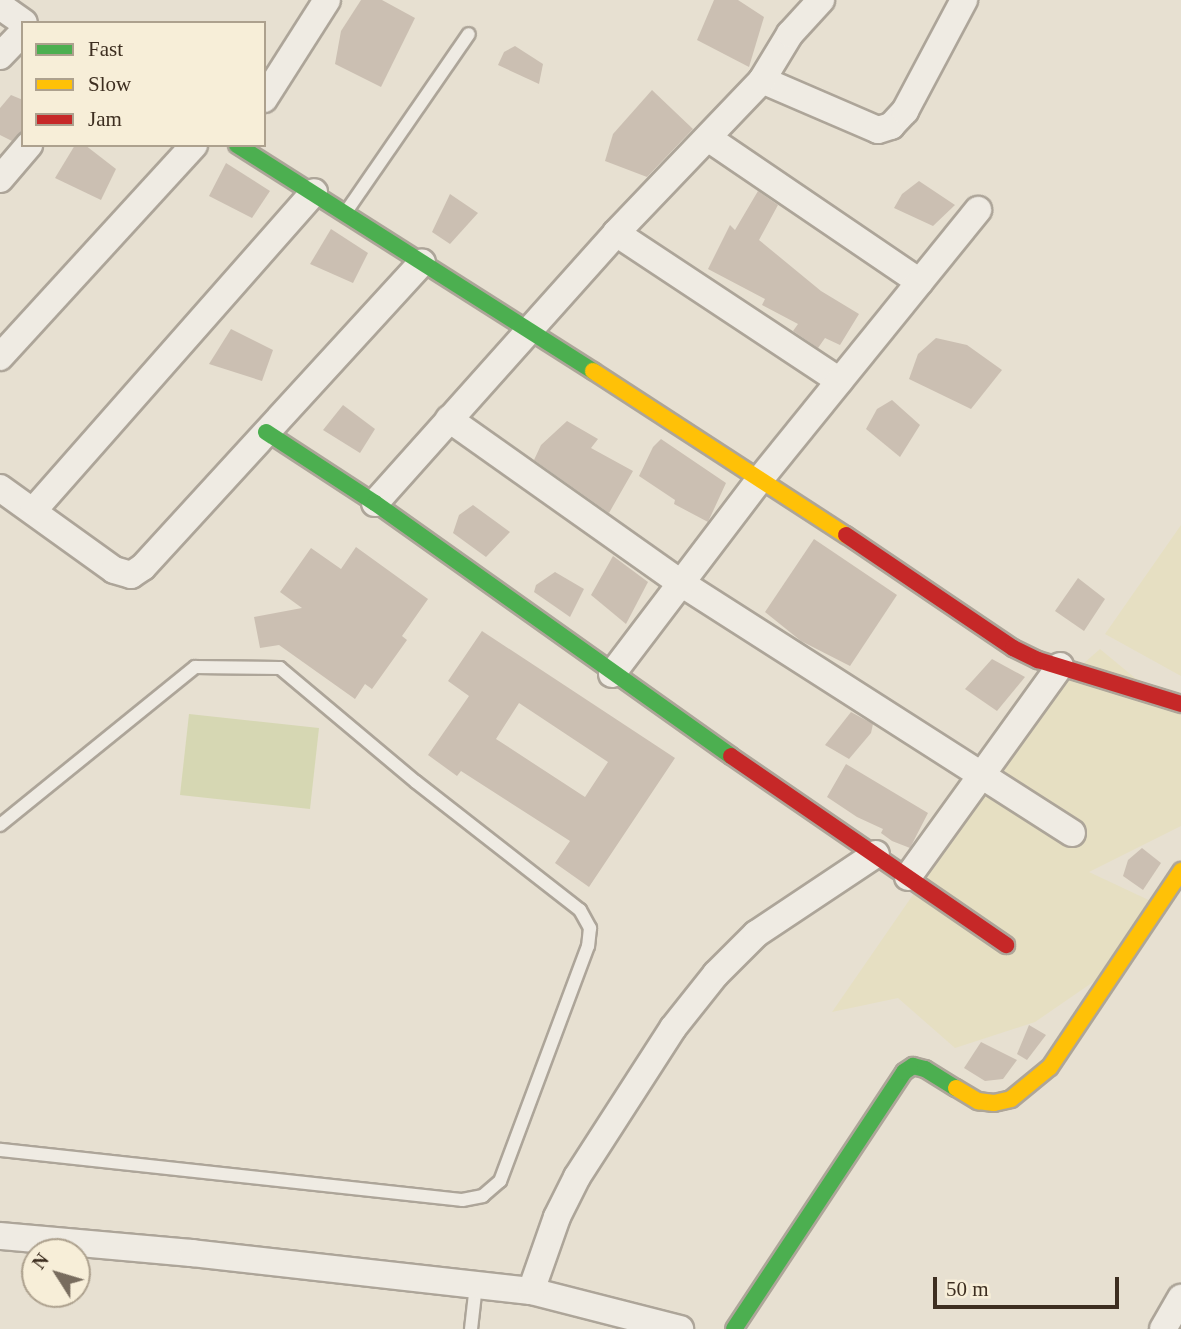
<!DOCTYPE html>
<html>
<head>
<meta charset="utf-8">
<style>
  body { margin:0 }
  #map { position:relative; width:1181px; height:1329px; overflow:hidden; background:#e7e0d1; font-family:Georgia,serif }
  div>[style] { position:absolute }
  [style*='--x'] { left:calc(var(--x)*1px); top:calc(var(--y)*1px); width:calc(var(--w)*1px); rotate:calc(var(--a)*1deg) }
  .farmland>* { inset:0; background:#e6dfc2 }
  .green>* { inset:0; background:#d6d7b3 }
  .building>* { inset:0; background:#cbbfb2 }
  .roads { filter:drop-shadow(2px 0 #ada599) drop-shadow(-2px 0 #ada599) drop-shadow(0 2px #ada599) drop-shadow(0 -2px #ada599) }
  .lane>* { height:12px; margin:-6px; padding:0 6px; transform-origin:6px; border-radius:6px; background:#efebe3 }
  .street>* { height:26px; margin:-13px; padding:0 13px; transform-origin:13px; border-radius:13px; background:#efebe3 }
  .fast>* { height:16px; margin:-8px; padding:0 8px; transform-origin:8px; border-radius:8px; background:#4caf50 }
  .slow>* { height:16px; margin:-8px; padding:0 8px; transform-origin:8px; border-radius:8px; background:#ffc107 }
  .jam>* { height:16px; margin:-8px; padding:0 8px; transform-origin:8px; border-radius:8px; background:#c62828 }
  span { translate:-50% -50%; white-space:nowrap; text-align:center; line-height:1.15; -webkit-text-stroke:6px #f7eed8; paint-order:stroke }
  .legend { position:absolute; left:21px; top:21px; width:245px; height:126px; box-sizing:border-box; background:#f7eed8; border:2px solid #ada18e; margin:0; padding:9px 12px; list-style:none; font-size:21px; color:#3d2e20 }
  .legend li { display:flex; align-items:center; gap:14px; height:35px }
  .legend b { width:35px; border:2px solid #ada18e }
  .north { position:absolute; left:21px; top:1238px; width:70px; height:70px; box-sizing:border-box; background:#f7eed8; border:2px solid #ada18e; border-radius:50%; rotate:307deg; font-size:19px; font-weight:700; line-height:28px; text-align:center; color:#3d2e20 }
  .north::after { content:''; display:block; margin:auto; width:24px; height:32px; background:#786c5e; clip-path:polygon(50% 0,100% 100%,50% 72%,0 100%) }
  .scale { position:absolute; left:933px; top:1277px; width:186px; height:32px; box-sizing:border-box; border:4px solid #3d2e20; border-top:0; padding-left:9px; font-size:21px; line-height:24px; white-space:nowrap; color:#3d2e20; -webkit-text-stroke:5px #f7eed8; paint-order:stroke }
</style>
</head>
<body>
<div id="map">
  <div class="farmland">
    <i style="clip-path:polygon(1181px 525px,1181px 676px,1105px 634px)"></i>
    <i style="clip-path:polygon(1100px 649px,1135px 678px,1181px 699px,1181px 826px,1089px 872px,1155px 903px,1112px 969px,1035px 1022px,955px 1048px,898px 998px,832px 1012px,957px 831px,1068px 677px)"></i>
  </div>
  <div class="green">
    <i style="clip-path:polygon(189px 714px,319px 728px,310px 809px,180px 795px)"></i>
  </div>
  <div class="building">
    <i style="clip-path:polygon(361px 0,382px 0,415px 18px,381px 87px,335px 64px,341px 31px)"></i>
    <i style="clip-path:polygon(714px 0,738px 0,764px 17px,749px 67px,697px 40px)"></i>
    <i style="clip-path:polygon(515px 46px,543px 64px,539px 84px,498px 65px,504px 52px)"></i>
    <i style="clip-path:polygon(652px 90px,693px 129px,647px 177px,605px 161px,613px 134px)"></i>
    <i style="clip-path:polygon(11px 95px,23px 100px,23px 131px,12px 141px,0 135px,0 108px)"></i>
    <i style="clip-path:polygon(75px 145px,85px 145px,116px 169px,101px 200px,55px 178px)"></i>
    <i style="clip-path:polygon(226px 163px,270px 191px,252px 218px,209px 196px)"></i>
    <i style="clip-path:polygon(919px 181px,955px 205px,933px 226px,894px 208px,902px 194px)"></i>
    <i style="clip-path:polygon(758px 191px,778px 205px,759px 240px,821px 291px,859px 314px,840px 345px,825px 338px,818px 348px,793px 331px,798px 324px,762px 305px,765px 299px,708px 269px,730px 225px,735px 230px)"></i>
    <i style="clip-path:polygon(450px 194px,478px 213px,450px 244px,432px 232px)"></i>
    <i style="clip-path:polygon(331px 229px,368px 253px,353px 283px,310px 264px)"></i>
    <i style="clip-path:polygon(231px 329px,273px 350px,262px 381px,209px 364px)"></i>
    <i style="clip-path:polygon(936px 338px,967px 345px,1002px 370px,971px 409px,909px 379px,918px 354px)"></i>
    <i style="clip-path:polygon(892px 400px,920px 425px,900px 457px,866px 429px,877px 409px)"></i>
    <i style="clip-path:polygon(343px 405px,375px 429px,360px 453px,323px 430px)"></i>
    <i style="clip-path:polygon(567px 421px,598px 439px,591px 448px,633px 471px,609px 513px,534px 460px,541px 445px)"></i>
    <i style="clip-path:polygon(661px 439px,726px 483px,708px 522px,674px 504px,675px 500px,639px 476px,653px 447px)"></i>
    <i style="clip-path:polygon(473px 505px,510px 532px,486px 557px,453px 533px,459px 515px)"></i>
    <i style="clip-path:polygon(814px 539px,897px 595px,850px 666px,801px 641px,765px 612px)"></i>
    <i style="clip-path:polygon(356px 547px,428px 599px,402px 636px,407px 640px,372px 689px,365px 684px,355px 699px,279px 645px,260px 648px,254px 617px,302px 608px,280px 592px,311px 548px,341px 569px)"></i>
    <i style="clip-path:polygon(613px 556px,648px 582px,626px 624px,591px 595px)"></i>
    <i style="clip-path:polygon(555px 572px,584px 589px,570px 617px,534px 592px,536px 585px)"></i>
    <i style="clip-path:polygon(1078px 578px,1105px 599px,1084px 631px,1055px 611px)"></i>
    <i style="clip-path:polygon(evenodd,482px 631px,675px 758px,589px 887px,555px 863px,570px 841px,461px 771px,457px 776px,428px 755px,469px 696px,448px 681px,482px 631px,519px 703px,608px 762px,585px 797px,496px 739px,519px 703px)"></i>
    <i style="clip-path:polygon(992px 659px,1025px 677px,997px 711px,965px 689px)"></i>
    <i style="clip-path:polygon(851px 712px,873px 724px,871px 733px,849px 759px,825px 745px)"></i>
    <i style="clip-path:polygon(846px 764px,928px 813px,910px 848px,892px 841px,881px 833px,883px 829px,857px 817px,827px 797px)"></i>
    <i style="clip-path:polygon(1142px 848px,1161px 863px,1143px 890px,1123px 876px,1128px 860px)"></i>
    <i style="clip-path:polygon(1029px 1025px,1046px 1035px,1027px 1060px,1017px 1054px)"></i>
    <i style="clip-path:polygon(981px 1042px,1017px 1060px,1003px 1079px,985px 1081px,964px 1068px)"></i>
  </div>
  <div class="roads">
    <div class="lane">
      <i style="--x:346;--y:212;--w:216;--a:-55.4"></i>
      <i style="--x:0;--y:825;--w:251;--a:-39"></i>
      <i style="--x:195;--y:667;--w:85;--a:0.7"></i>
      <i style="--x:280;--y:668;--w:177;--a:40"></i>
      <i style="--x:416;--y:782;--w:208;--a:38"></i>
      <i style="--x:580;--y:910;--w:21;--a:61"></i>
      <i style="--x:590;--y:928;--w:18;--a:96"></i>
      <i style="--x:588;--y:946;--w:251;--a:110.5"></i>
      <i style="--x:500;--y:1181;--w:23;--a:139"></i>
      <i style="--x:483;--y:1196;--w:21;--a:169"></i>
      <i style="--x:462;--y:1200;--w:465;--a:-173.8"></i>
      <i style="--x:471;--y:1329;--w:44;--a:-83.5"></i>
    </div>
    <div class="street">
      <i style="--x:0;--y:6;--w:29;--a:35"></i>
      <i style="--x:0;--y:56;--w:33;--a:-46"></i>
      <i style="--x:762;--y:80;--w:126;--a:23.3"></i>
      <i style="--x:878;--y:130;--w:14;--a:-17"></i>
      <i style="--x:891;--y:126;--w:21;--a:-47"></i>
      <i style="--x:905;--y:111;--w:126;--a:-62"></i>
      <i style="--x:264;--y:99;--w:117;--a:-57.5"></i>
      <i style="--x:708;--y:138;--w:256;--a:34.2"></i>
      <i style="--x:0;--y:179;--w:45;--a:-49.5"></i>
      <i style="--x:616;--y:233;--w:268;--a:33.5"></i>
      <i style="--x:0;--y:357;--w:287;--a:-47.5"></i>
      <i style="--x:449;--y:419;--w:284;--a:35.3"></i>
      <i style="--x:681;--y:583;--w:464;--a:32.6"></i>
      <i style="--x:0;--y:488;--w:140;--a:35.7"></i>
      <i style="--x:114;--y:570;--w:18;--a:16"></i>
      <i style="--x:131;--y:575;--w:14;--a:-34"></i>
      <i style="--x:143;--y:567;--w:413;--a:-47.5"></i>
      <i style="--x:375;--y:503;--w:362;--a:-48.2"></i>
      <i style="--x:616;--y:233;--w:211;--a:-46.3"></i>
      <i style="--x:762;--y:80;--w:54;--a:-58.7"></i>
      <i style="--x:790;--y:34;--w:46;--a:-47.6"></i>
      <i style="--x:33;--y:511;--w:425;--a:-48.6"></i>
      <i style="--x:612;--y:674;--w:246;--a:-52.8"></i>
      <i style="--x:761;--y:478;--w:345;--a:-51"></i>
      <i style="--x:908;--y:877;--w:260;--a:-54.2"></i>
      <i style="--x:0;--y:1236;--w:193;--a:5.1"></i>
      <i style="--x:192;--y:1253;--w:341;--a:6.4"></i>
      <i style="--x:531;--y:1291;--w:154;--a:14.3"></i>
      <i style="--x:531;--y:1291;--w:78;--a:-70.6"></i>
      <i style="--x:557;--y:1217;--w:45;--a:-63.4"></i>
      <i style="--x:577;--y:1177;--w:177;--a:-57.2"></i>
      <i style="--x:673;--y:1028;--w:69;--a:-51.5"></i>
      <i style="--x:716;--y:974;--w:57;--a:-45"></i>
      <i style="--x:756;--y:934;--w:144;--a:-33.7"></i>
      <i style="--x:1163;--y:1329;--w:36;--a:-60"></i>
    </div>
    <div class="fast">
      <i style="--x:237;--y:145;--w:422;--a:32.4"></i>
      <i style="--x:266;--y:432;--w:130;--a:33.1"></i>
      <i style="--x:375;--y:503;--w:437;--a:35.4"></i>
      <i style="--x:734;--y:1329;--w:308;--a:-56.5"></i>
      <i style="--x:904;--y:1072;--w:11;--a:-34"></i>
      <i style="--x:913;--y:1066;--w:12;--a:14"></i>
      <i style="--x:925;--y:1069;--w:36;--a:32"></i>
    </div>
    <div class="slow">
      <i style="--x:593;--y:371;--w:302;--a:33"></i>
      <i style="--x:956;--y:1088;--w:26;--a:31"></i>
      <i style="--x:978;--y:1101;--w:16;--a:7"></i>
      <i style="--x:994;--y:1103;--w:17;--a:-13"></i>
      <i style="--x:1011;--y:1099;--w:50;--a:-39.4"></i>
      <i style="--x:1050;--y:1067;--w:236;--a:-56.2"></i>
    </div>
    <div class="jam">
      <i style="--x:846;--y:535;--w:202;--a:34.1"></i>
      <i style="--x:1013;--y:648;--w:28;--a:26"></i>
      <i style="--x:1038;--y:660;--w:150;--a:17.1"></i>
      <i style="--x:731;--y:756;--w:334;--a:34.5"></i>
    </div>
  </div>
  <ul class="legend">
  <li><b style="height:9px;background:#4caf50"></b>Fast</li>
  <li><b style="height:9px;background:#ffc107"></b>Slow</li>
  <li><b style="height:9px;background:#c62828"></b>Jam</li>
  </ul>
  <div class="north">N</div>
  <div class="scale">50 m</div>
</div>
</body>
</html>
